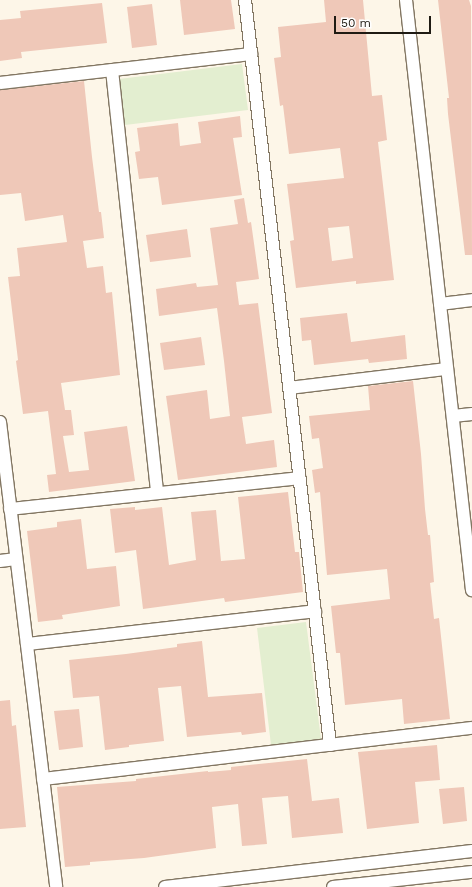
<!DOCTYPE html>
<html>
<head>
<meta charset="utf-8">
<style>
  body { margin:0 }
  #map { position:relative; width:472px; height:887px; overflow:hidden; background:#fdf6e8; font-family:"Work Sans",sans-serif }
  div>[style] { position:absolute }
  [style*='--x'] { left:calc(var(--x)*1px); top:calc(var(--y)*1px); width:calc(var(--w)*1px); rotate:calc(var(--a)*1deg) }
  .green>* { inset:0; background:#e3eed0 }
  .building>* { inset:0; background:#efc8b8 }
  .roads { filter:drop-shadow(1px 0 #827662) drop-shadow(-1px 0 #827662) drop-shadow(0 1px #827662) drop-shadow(0 -1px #827662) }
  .street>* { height:12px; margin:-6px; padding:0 6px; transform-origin:6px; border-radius:6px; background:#fff }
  span { translate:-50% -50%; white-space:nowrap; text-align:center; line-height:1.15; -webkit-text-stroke:3px #fff; paint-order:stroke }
  .scale { position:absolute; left:334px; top:16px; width:97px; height:18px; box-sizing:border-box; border:2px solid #1f1b13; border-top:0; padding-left:5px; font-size:12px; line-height:14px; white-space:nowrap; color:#1f1b13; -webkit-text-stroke:3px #fff; paint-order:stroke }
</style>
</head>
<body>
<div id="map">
  <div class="green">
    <i style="clip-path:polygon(242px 64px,248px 110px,125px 125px,119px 79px)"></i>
    <i style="clip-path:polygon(306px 622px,321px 739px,271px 745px,257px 628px)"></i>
  </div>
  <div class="building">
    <i style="clip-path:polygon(180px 0,231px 0,235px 29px,184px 35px)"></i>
    <i style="clip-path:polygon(evenodd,324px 0,363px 0,372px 96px,382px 95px,387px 140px,378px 142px,394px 280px,356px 284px,356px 281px,296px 288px,290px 241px,294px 240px,287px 184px,344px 178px,340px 148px,289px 154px,283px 105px,280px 106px,274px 58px,281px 57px,278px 27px,326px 22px,324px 0,349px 226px,353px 258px,332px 261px,328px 228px,349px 226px)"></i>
    <i style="clip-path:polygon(438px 0,469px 0,471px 6px,472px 255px,465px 255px,448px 114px,447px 98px,449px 98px)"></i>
    <i style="clip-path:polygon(102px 3px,107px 43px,21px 52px,22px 58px,0 61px,0 20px,21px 18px,20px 11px)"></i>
    <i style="clip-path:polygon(152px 4px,157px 45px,132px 48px,127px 7px)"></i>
    <i style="clip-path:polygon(84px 81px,92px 157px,99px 212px,101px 212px,104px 238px,83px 241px,87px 268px,103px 266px,106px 293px,112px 292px,120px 375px,61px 383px,65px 410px,71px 410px,74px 435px,63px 436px,69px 472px,89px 470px,84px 432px,127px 426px,135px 481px,49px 492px,47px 475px,56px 474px,48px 411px,23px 414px,16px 361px,18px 360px,8px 277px,20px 276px,17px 248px,67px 242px,63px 215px,25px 221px,21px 193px,0 195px,0 90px)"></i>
    <i style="clip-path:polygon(240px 116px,242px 137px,233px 138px,242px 195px,162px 205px,158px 177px,139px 179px,135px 152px,140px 151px,137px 128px,178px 123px,180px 146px,201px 143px,198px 122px)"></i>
    <i style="clip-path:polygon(244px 198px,248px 223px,251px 222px,259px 279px,236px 282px,239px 305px,258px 303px,272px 413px,242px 417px,246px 444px,274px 440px,277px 467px,178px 480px,166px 396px,207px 390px,210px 419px,230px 416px,224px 361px,217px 308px,159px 316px,156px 289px,196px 283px,197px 287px,218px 285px,210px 228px,238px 224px,234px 200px)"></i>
    <i style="clip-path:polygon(187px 229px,191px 257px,150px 262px,146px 235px)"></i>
    <i style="clip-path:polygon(347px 313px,351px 342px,405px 335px,407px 359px,369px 363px,368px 359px,314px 365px,311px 340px,302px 341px,300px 318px)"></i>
    <i style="clip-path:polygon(201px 337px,205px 365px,164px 370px,160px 343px)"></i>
    <i style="clip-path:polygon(413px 381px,421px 454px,425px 509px,428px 535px,430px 535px,434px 582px,430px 583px,434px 619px,439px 618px,450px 719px,404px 724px,402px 699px,345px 705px,340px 653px,336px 653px,331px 606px,390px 599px,387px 569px,327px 575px,320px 492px,315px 493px,312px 470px,323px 468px,319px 438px,312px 439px,309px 416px,370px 410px,368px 386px)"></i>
    <i style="clip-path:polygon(288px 492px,295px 552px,299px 552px,303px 592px,225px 602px,224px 598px,143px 609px,136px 550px,115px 553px,110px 509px,135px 507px,135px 510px,162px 507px,169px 565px,196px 560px,191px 512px,216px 510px,221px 561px,245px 559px,238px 497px)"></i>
    <i style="clip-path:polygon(81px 519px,87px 569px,116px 566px,120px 606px,62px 615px,63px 619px,38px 622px,27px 531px,57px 527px,57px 522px)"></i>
    <i style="clip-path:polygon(202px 641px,208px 697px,262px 693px,266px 732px,242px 735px,241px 732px,187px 737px,181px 686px,158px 688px,164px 741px,129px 745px,129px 747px,105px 750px,99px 696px,73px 698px,69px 660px,126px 654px,177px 647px,177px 644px)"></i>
    <i style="clip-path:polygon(10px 700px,12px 726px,16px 725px,26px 827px,0 829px,0 701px)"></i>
    <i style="clip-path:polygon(79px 709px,83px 747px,59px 750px,54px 711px)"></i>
    <i style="clip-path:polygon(437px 745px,440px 780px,415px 782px,419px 823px,367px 829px,358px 752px)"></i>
    <i style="clip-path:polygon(307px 759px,312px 801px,339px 798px,343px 833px,292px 838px,288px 796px,262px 798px,267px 844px,242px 846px,238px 804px,212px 807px,216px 848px,144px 858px,90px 862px,90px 865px,65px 867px,57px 787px,136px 781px,136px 779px,208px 771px,208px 772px,231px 770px,231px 767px)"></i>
    <i style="clip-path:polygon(464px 787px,467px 821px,443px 824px,439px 789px)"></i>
  </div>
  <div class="roads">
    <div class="street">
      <i style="--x:245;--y:0;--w:750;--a:83.49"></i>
      <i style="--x:406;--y:0;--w:594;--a:83.62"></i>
      <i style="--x:112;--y:70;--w:425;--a:83.9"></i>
      <i style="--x:0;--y:83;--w:253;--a:-6.6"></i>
      <i style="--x:440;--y:304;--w:32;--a:-7"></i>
      <i style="--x:289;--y:388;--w:159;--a:-6.9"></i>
      <i style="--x:453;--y:416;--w:19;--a:-6"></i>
      <i style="--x:0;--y:422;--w:468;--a:83.1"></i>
      <i style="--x:10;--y:509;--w:291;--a:-6.1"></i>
      <i style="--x:0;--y:561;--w:16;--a:-7"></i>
      <i style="--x:27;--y:644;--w:290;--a:-6.5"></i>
      <i style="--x:43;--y:779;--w:432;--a:-6.8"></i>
      <i style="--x:165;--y:887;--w:309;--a:-6.7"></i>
      <i style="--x:333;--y:887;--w:140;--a:-6.2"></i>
    </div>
  </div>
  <div class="scale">50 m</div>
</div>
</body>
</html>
